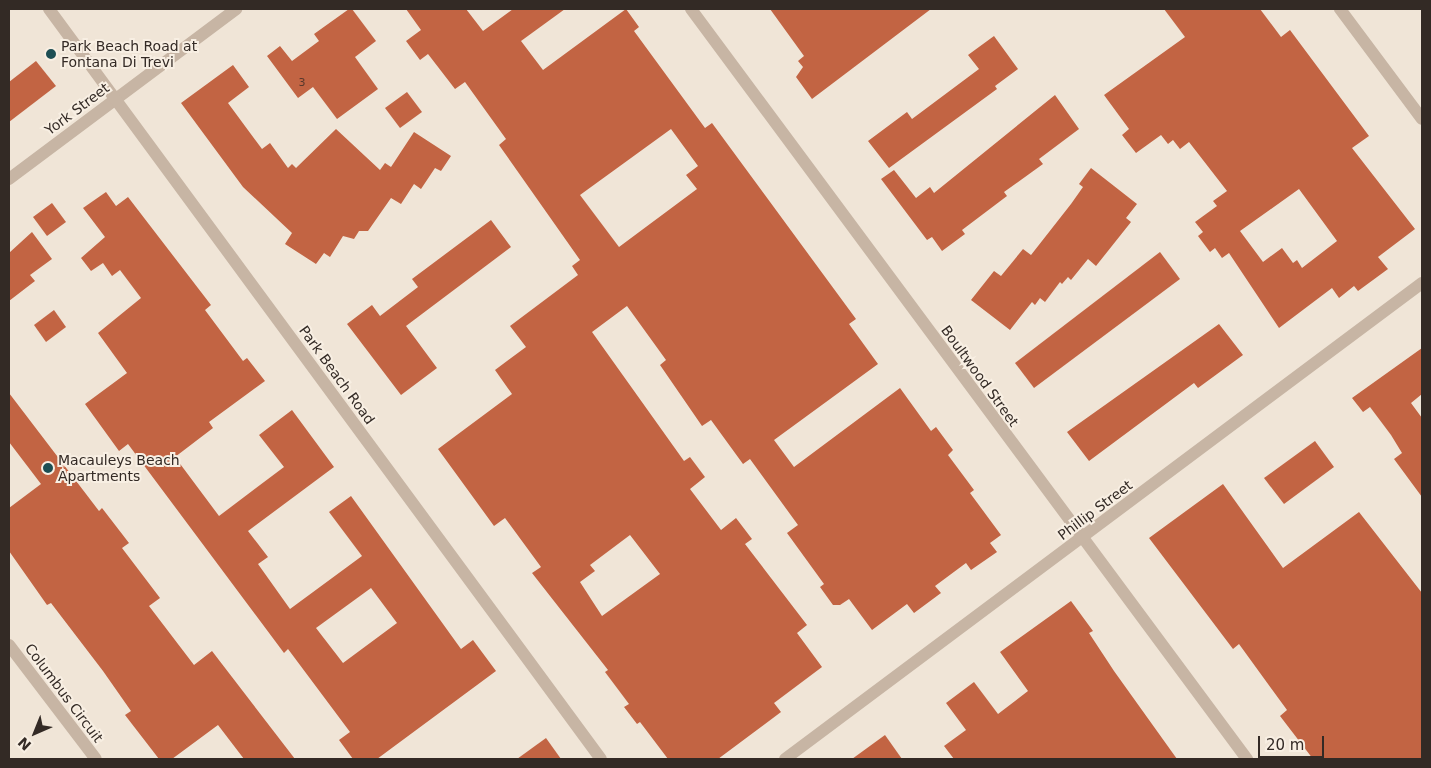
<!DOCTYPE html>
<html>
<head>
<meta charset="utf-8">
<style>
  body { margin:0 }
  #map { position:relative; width:1431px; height:768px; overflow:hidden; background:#f0e5d7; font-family:"DejaVu Sans",sans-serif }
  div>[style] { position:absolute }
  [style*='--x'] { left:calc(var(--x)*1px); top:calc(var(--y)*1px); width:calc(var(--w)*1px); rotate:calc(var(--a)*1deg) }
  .building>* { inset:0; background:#c26443 }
  .minor>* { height:12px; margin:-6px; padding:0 6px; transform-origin:6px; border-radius:6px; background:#c7b5a4 }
  .tertiary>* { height:12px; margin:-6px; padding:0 6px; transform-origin:6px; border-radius:6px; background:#c7b5a4 }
  .dots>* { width:14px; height:14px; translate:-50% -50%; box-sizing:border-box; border:2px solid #f8efe3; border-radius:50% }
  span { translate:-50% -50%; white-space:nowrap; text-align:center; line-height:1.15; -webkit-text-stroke:4px #f8efe3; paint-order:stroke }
  .number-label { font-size:11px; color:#57382c }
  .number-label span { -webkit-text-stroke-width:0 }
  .poi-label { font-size:14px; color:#332a25 }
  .left { translate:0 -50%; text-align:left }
  .street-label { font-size:14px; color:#332a25 }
  .frame { position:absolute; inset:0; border:10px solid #332a25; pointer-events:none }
  .north { position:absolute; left:10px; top:708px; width:50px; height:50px; -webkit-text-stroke:4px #f8efe3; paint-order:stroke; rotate:224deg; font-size:14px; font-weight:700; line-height:20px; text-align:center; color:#332a25 }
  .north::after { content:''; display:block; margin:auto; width:18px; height:22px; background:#332a25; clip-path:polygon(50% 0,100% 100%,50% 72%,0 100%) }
  .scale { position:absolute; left:1258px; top:736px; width:66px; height:22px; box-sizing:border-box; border:2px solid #332a25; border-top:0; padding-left:6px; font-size:15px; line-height:18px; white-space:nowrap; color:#332a25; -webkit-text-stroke:4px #f8efe3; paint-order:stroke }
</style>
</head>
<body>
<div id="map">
  <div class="building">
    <i style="clip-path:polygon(349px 9px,352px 9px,376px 41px,355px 57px,378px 89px,337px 119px,313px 87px,298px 98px,267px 56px,280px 46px,292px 61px,319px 41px,314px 34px)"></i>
    <i style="clip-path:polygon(evenodd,406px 9px,466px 9px,483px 31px,513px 9px,565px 9px,521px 41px,543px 70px,626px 9px,639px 27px,634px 31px,705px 128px,712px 123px,856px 319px,849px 324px,878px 364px,774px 440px,794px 467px,900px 388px,931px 431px,936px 427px,953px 450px,948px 455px,974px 490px,970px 493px,1001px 535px,990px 543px,997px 552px,971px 570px,966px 563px,935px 586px,941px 593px,914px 613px,907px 604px,872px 630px,849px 599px,840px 605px,833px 605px,820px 587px,824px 584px,787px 533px,798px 525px,750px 459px,743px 464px,711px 420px,702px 426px,660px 365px,666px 360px,627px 306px,592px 332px,684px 461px,690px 457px,705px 477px,690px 489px,721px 530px,736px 518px,752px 539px,745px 544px,807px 625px,797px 633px,822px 667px,774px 703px,781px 712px,718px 759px,668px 759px,640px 722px,637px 724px,624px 707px,629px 704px,605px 672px,608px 670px,532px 573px,541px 567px,505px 518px,494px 526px,438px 449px,512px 394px,495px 370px,526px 347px,510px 326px,578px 275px,572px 266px,580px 260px,499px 145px,506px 139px,465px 82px,455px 89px,428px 54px,420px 60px,406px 41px,421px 30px,406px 9px,671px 129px,698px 166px,686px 175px,697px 189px,619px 247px,580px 195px,671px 129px,406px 9px,630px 535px,660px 574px,602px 616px,580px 582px,595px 571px,590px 565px,630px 535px)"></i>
    <i style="clip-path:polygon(770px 9px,931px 9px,812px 99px,796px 77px,803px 67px,798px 61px,804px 56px)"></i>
    <i style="clip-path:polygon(evenodd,1164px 9px,1260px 9px,1281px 37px,1290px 30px,1369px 136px,1352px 148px,1415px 229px,1378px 257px,1388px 269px,1358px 291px,1354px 286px,1339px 298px,1332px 288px,1279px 328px,1229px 253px,1222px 258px,1215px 248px,1210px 252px,1198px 236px,1203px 232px,1195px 222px,1217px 206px,1213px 201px,1227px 191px,1189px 142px,1180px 149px,1173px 140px,1168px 144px,1161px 135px,1136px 153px,1122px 135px,1129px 129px,1104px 95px,1185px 37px,1164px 9px,1299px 189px,1337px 241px,1302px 268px,1297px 260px,1293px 263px,1282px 248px,1263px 262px,1240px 231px,1299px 189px)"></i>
    <i style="clip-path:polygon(994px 36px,1018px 69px,995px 86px,997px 89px,889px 168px,868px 141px,907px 112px,912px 119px,979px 69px,968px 55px)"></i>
    <i style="clip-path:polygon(36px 61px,56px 86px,9px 122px,9px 82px)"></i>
    <i style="clip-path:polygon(233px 65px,249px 87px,228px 103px,262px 149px,270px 143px,288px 168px,292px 164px,296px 168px,336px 129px,380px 170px,385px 163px,391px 167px,414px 132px,451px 156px,441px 171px,435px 168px,421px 189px,414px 184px,401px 204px,391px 198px,368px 231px,359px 231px,354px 239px,343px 236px,330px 257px,324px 253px,316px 264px,285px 244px,292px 233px,243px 187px,181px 103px)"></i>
    <i style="clip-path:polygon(407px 92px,422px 112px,400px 128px,385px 108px)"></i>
    <i style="clip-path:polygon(1055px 95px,1079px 129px,1039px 159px,1043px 164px,1004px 192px,1007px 196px,962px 230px,965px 234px,942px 251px,932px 237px,927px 240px,881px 179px,894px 170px,916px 198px,930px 187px,934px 193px)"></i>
    <i style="clip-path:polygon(1091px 168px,1137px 204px,1126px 218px,1131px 222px,1096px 266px,1088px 259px,1071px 280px,1068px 277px,1062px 284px,1060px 282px,1045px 302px,1040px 298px,1035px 305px,1032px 302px,1010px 330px,971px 300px,994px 271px,1001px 276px,1023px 249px,1031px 255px,1071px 204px,1083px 187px,1079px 184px)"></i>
    <i style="clip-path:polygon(evenodd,106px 192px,116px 206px,128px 197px,211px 305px,205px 310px,243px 361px,247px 358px,265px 381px,209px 422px,213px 428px,175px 457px,219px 516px,284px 467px,259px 435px,292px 410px,334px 467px,248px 531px,268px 557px,258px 564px,290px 609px,362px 556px,329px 512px,351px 496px,461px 649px,473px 640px,496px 671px,377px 759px,353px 759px,339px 740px,350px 732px,288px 649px,284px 653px,128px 444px,119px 451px,85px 404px,127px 373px,98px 333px,141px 298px,120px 270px,112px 276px,103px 263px,91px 271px,81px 258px,105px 237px,83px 208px,106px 192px,371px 588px,397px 623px,343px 663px,316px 628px,371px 588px)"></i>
    <i style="clip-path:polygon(52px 203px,66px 222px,47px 236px,33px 217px)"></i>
    <i style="clip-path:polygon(491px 220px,511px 247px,406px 326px,437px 368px,401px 395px,347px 324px,372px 305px,380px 316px,418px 287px,412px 279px)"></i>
    <i style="clip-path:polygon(32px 232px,52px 259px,30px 275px,35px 281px,9px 301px,9px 253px)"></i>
    <i style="clip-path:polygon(1160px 252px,1180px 279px,1034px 388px,1015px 363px)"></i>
    <i style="clip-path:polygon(54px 310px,66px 327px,46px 342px,34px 325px)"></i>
    <i style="clip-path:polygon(1219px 324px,1243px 355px,1198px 388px,1194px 383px,1089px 461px,1067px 432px)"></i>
    <i style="clip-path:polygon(1422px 348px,1422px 394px,1411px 403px,1422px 418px,1422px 497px,1394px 459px,1402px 453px,1391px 435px,1370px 407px,1363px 412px,1352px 398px)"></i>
    <i style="clip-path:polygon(9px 393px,99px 511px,102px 508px,129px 543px,122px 548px,160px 598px,149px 606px,194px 665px,212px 651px,295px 759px,244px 759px,218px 725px,172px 759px,159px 759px,125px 715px,131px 711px,103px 671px,51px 603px,47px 605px,9px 551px,9px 508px,41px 484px,9px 442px)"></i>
    <i style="clip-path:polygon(1315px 441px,1334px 467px,1284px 504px,1264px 478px)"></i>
    <i style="clip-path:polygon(1223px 484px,1283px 568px,1359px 512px,1422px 593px,1422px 759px,1313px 759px,1280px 716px,1287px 710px,1239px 644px,1233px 649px,1149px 538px)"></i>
    <i style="clip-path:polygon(1071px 601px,1093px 631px,1089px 633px,1114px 671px,1177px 759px,954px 759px,944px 746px,966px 730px,946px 703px,974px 682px,998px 714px,1028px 691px,1000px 652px)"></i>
    <i style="clip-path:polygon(885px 735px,902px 759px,852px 759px)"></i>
    <i style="clip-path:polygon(546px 738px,561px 759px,517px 759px)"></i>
  </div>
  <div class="minor">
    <i style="--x:691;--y:9;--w:934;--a:53.45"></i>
    <i style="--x:1340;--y:9;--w:137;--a:53.3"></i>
    <i style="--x:9;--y:179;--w:284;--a:-36.8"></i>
    <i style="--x:9;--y:645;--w:143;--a:52.7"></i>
    <i style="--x:785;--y:759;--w:795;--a:-36.77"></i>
  </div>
  <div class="tertiary">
    <i style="--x:49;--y:9;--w:931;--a:53.65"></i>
  </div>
  <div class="dots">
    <i style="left:51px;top:54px;background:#1d4e53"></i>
    <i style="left:48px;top:468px;background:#1d4e53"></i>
  </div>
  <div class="number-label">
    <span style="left:302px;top:83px">3</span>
  </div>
  <div class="poi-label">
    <span class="left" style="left:61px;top:54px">Park Beach Road at<br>Fontana Di Trevi</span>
    <span class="left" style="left:58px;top:468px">Macauleys Beach<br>Apartments</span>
  </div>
  <div class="street-label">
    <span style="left:77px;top:109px;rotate:-37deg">York Street</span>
    <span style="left:337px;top:375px;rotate:54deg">Park Beach Road</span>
    <span style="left:980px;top:376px;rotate:54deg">Boultwood Street</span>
    <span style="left:1095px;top:510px;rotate:-37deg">Phillip Street</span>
    <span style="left:64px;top:693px;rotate:53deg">Columbus Circuit</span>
  </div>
  <div class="frame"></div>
  <div class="north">N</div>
  <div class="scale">20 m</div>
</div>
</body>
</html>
